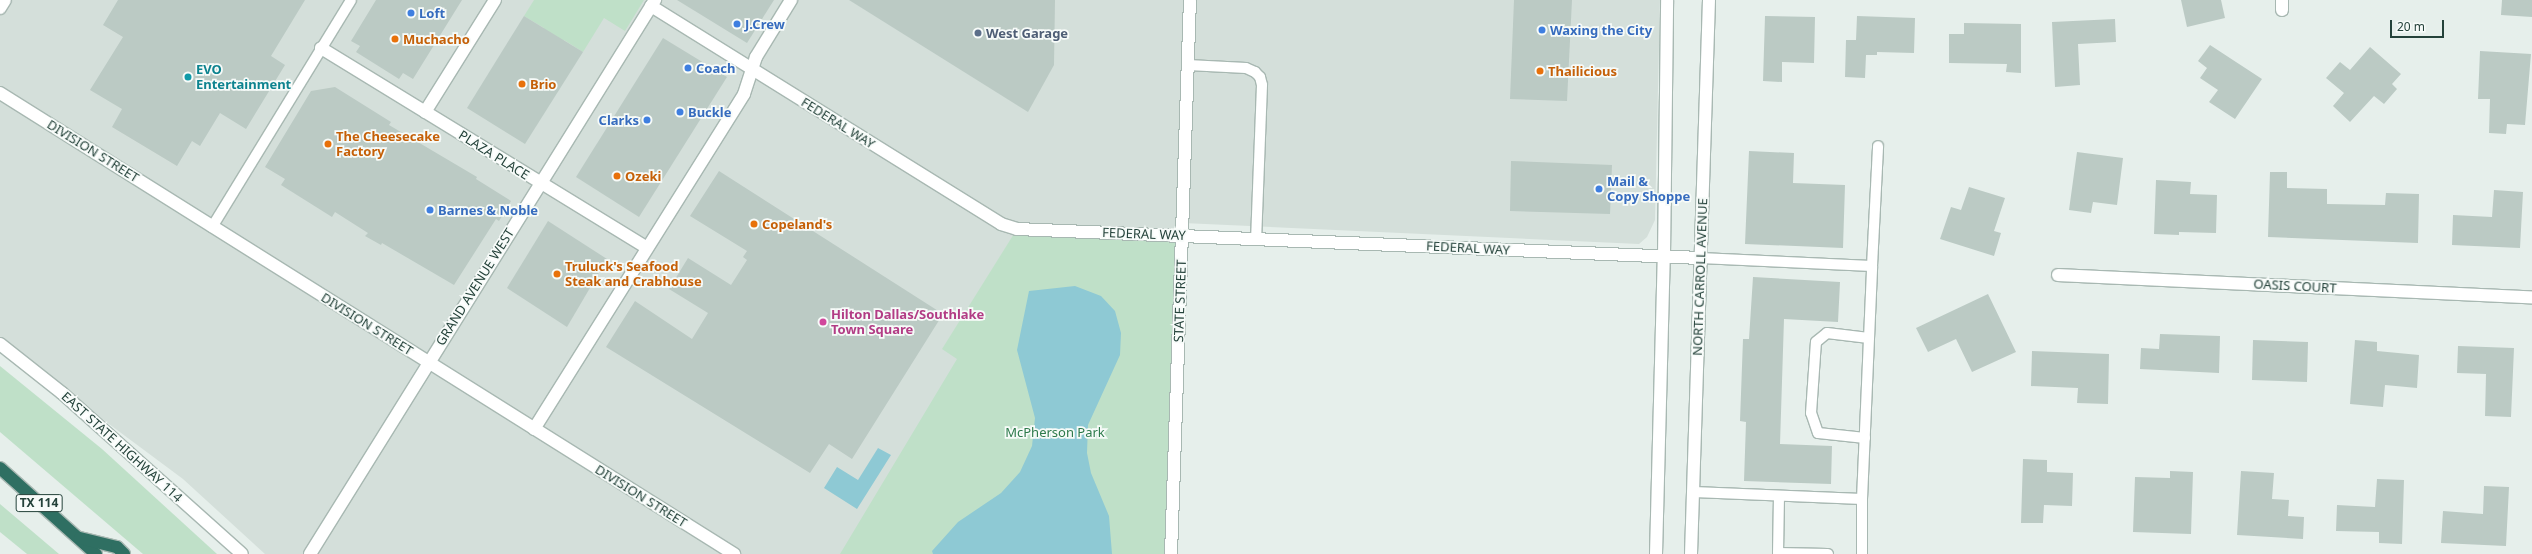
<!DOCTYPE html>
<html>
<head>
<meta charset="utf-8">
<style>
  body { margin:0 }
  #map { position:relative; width:2532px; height:554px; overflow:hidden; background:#e6efeb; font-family:"Noto Sans",sans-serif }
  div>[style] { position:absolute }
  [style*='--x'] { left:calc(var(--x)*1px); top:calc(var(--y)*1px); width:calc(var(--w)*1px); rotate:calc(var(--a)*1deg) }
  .built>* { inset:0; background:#d4dfda }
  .green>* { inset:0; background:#bfe0c8 }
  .water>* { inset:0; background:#8ec9d4 }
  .building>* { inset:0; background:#bbcac4 }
  .roads { filter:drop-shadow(1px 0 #a8b8b2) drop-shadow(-1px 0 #a8b8b2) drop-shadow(0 1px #a8b8b2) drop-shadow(0 -1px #a8b8b2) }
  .lane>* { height:10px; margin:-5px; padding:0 5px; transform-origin:5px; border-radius:5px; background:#fff }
  .street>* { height:12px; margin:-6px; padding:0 6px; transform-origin:6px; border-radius:6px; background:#fff }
  .secondary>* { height:12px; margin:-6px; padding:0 6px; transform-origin:6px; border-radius:6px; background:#fff }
  .highway>* { height:12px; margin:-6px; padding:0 6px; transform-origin:6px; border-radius:6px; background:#2f6f62 }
  .dots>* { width:11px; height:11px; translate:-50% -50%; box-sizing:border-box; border:2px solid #f7fbf9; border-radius:50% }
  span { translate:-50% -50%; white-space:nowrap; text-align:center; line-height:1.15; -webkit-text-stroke:3.5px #f7fbf9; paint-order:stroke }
  .shield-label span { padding:1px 3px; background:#f7fbf9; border:1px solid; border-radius:3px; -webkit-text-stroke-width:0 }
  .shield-label { font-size:12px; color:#24423a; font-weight:700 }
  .shop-label { font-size:13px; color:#366cbe; font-weight:700 }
  .left { translate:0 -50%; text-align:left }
  .right { translate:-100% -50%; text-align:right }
  .service-label { font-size:13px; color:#4e5e75; font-weight:700 }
  .food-label { font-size:13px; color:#c56008; font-weight:700 }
  .culture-label { font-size:13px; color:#0d838f; font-weight:700 }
  .street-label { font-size:13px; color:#24423a }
  .hotel-label { font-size:13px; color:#b23c85; font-weight:700 }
  .park-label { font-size:13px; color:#2d7a4b }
  .scale { position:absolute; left:2390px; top:20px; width:54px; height:18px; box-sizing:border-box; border:2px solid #24423a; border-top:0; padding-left:5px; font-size:12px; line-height:14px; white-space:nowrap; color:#24423a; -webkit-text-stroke:3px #f7fbf9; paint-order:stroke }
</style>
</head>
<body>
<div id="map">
  <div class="built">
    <i style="clip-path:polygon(5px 0,1660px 0,1655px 220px,1647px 237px,1639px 244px,1183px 223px,1171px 554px,265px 554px,183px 479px,0 343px,0 8px)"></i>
  </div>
  <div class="green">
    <i style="clip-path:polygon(534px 0,644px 0,625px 31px,604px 18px,583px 52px,564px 40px,551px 61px,531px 49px,544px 28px,524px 16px)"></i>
    <i style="clip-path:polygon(1017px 229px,1183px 235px,1171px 554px,840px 554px,957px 359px,942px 349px)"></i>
    <i style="clip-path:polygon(0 366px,102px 449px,217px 554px,143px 554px,0 432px)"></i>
    <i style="clip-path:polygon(0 504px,59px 554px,27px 554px,0 532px)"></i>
  </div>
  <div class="water">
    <i style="clip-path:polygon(1075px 286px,1101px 296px,1115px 311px,1121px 333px,1120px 355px,1088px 425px,1087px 453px,1091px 473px,1109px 516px,1112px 554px,933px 554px,932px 551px,958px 522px,1001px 493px,1020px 472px,1032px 446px,1035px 418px,1017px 350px,1029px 291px)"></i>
    <i style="clip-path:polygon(878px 448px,891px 455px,857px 509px,824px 488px,837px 467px,858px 480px)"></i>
  </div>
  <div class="building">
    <i style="clip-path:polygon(118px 0,305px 0,271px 56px,285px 65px,246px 129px,220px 113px,200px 146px,192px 141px,177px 166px,112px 127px,122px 109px,90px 90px,123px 37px,103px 25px)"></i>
    <i style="clip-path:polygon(376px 0,462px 0,413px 79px,403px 73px,399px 79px,356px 52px,360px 46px,351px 41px)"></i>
    <i style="clip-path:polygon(677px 0,774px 0,747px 43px)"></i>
    <i style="clip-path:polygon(849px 0,1055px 0,1054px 65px,1028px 112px)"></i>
    <i style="clip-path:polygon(1514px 0,1572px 0,1567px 101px,1510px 99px)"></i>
    <i style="clip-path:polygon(2181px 0,2221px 0,2225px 18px,2187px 27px)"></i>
    <i style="clip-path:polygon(2502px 0,2532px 0,2532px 17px,2501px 15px)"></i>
    <i style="clip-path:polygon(524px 16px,583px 52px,525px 144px,467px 108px)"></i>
    <i style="clip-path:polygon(1765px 16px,1815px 17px,1814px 63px,1782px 62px,1782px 82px,1763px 81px)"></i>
    <i style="clip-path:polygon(1857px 16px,1915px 18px,1914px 53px,1877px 52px,1877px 55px,1866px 55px,1865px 78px,1845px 77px,1846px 40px,1856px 40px)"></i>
    <i style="clip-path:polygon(2115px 19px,2116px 42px,2078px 44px,2080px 85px,2055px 87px,2052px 22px)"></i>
    <i style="clip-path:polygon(1964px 23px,2021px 24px,2021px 73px,2006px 72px,2007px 64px,1949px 63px,1949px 34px,1964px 34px)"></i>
    <i style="clip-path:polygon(663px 38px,727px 77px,639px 217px,576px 177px)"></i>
    <i style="clip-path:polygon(2210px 45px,2262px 79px,2235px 119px,2209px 102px,2218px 90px,2200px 78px,2207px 68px,2198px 61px)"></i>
    <i style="clip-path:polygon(2370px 47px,2401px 74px,2392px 84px,2397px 89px,2384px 104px,2374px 96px,2350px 122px,2333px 106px,2344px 93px,2326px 78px,2340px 62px,2350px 70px)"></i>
    <i style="clip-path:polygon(2480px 51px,2531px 54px,2525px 125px,2507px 124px,2506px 134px,2489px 133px,2490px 99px,2478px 99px)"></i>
    <i style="clip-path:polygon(335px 87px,391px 122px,389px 125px,477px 177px,476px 179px,511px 201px,499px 221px,496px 219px,454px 285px,382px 243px,381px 245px,365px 236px,368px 233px,335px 212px,332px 217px,281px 185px,285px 179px,265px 167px,311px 91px)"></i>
    <i style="clip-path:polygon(1749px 151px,1794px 153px,1793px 183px,1845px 185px,1843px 248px,1745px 244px)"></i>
    <i style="clip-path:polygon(2077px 152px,2123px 158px,2117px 205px,2093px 202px,2091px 213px,2069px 210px)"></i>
    <i style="clip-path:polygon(1511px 161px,1612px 165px,1610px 214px,1510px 211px)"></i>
    <i style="clip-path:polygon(719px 171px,943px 314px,852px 459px,829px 444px,810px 473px,606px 347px,635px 301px,692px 339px,708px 313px,669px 289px,688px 258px,731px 285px,747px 260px,743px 257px,747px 251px,690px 216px)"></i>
    <i style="clip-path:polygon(2270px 172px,2287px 172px,2287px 188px,2327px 189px,2327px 204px,2385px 205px,2386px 193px,2419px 194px,2418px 243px,2268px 237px)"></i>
    <i style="clip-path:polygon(2156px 180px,2191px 182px,2190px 194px,2217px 195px,2216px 233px,2179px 232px,2179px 235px,2154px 234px)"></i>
    <i style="clip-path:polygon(1969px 187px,2005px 198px,1994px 231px,2001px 233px,1994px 256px,1940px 239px,1951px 207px,1961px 210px)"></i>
    <i style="clip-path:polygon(2494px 190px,2523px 192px,2520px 248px,2452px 245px,2453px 215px,2492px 217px)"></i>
    <i style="clip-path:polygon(548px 221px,607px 259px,567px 327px,507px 288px)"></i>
    <i style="clip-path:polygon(1753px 277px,1840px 282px,1838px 322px,1784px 319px,1780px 444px,1832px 446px,1831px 484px,1744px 481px,1746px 422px,1740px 421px,1743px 339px,1749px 339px)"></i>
    <i style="clip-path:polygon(1988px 294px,2016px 352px,1972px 372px,1956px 339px,1928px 352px,1916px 328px)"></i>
    <i style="clip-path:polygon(2160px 334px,2220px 336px,2219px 373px,2140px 369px,2141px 348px,2159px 349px)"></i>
    <i style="clip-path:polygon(2253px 340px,2308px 342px,2307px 382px,2252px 380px)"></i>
    <i style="clip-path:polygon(2355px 340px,2377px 342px,2377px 351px,2419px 355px,2417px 388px,2385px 385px,2383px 407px,2350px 404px)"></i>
    <i style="clip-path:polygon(2458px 346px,2514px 348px,2511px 417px,2485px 416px,2486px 374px,2457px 373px)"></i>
    <i style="clip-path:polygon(2032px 351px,2109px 354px,2108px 404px,2077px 403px,2078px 388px,2031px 386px)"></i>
    <i style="clip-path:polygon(2023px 459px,2047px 460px,2047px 472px,2073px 473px,2072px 506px,2044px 505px,2043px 523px,2021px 523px)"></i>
    <i style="clip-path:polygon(2170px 471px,2193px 472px,2191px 534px,2133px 532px,2135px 477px,2170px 478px)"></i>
    <i style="clip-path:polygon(2241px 471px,2274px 473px,2272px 499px,2289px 500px,2288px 516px,2304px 517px,2303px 539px,2237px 535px)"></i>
    <i style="clip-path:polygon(2377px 479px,2404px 480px,2402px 544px,2379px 543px,2379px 532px,2336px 531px,2337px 505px,2375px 507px)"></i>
    <i style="clip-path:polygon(2484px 486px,2509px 487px,2506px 546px,2441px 543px,2443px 511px,2483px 514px)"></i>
  </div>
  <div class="roads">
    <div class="lane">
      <i style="--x:1188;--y:65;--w:58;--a:3"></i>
      <i style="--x:1246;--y:68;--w:10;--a:24"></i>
      <i style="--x:1255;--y:72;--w:7;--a:45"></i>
      <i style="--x:1260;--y:77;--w:8;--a:76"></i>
      <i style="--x:1262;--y:85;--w:153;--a:92.2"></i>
      <i style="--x:212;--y:227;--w:266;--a:-58.5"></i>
      <i style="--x:1700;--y:258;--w:172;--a:2.7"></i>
      <i style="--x:1872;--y:266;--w:120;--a:-87.1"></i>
      <i style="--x:1865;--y:438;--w:47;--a:-173.9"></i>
      <i style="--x:1818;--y:433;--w:21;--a:-109"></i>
      <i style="--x:1811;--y:413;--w:71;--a:-86"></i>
      <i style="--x:1816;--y:342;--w:14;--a:-39"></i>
      <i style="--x:1827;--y:333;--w:42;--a:6.8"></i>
      <i style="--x:1694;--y:492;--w:168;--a:2.4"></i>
      <i style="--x:1862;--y:499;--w:233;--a:-87.5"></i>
      <i style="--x:1779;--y:496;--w:57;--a:91"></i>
      <i style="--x:1778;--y:553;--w:50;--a:1.1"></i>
      <i style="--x:1862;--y:554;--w:55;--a:-90"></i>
    </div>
    <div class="street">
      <i style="--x:651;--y:6;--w:412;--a:31.9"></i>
      <i style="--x:1001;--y:224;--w:17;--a:17"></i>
      <i style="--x:1017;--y:229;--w:684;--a:2.43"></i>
      <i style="--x:0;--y:8;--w:9;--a:-58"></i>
      <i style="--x:2282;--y:10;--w:10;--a:-90"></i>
      <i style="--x:321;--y:48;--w:382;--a:31.5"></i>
      <i style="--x:0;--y:93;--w:867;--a:32.13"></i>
      <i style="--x:425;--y:112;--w:132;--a:-58"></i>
      <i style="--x:2058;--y:275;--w:475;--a:2.7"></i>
      <i style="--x:534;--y:429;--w:395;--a:-57.9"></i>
      <i style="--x:744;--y:94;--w:39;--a:-72"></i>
      <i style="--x:756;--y:57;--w:67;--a:-58.4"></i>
      <i style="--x:310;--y:554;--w:653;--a:-58.09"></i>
      <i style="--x:1171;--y:554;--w:554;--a:-88.04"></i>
    </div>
    <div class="secondary">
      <i style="--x:0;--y:344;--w:79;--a:38.3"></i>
      <i style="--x:62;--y:393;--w:241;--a:41.8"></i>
      <i style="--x:1656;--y:554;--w:298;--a:-88.5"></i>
      <i style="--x:1664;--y:256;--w:256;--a:-89.3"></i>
      <i style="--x:1691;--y:554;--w:554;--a:-88.14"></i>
    </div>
    <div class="highway">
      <i style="--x:0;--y:468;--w:129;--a:41.9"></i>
      <i style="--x:80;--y:538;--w:38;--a:14"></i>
      <i style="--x:117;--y:547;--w:10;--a:45"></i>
    </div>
  </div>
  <div class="dots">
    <i style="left:411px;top:13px;background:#3f7fe0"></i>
    <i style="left:737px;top:24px;background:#3f7fe0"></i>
    <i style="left:1542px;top:30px;background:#3f7fe0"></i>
    <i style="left:978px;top:33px;background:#5c6f8a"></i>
    <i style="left:395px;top:39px;background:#e8710a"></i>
    <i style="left:688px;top:68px;background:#3f7fe0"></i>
    <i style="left:1540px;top:71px;background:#e8710a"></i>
    <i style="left:188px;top:77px;background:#0f9aa8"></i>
    <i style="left:522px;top:84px;background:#e8710a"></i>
    <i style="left:680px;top:112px;background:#3f7fe0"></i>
    <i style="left:647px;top:120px;background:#3f7fe0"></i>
    <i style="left:328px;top:144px;background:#e8710a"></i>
    <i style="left:617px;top:176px;background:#e8710a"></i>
    <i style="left:1599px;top:189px;background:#3f7fe0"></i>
    <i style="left:430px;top:210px;background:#3f7fe0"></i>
    <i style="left:754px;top:224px;background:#e8710a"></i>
    <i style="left:557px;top:274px;background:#e8710a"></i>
    <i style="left:823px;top:322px;background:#d1479c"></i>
  </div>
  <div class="shield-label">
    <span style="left:39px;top:503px">TX 114</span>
  </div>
  <div class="shop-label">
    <span class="left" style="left:419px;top:13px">Loft</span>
    <span class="left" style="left:745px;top:24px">J.Crew</span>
    <span class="left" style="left:1550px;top:30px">Waxing the City</span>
    <span class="left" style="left:696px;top:68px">Coach</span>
    <span class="left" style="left:688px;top:112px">Buckle</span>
    <span class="right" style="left:639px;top:120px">Clarks</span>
    <span class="left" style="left:1607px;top:189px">Mail &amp;<br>Copy Shoppe</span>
    <span class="left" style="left:438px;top:210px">Barnes &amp; Noble</span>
  </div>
  <div class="service-label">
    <span class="left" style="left:986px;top:33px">West Garage</span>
  </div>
  <div class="food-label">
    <span class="left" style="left:403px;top:39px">Muchacho</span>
    <span class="left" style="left:1548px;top:71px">Thailicious</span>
    <span class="left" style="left:530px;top:84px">Brio</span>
    <span class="left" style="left:336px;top:144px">The Cheesecake<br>Factory</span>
    <span class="left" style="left:625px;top:176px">Ozeki</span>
    <span class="left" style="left:762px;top:224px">Copeland's</span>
    <span class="left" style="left:565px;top:274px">Truluck's Seafood<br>Steak and Crabhouse</span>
  </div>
  <div class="culture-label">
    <span class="left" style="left:196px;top:77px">EVO<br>Entertainment</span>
  </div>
  <div class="street-label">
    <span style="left:838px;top:123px;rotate:32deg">FEDERAL WAY</span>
    <span style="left:93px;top:151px;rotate:32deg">DIVISION STREET</span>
    <span style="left:494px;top:155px;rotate:32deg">PLAZA PLACE</span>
    <span style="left:1144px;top:234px;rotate:2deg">FEDERAL WAY</span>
    <span style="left:1468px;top:248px;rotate:3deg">FEDERAL WAY</span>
    <span style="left:1700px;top:277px;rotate:-88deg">NORTH CARROLL AVENUE</span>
    <span style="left:2295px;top:286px;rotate:3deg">OASIS COURT</span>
    <span style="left:475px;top:287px;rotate:-58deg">GRAND AVENUE WEST</span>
    <span style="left:1180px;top:301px;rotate:-88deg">STATE STREET</span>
    <span style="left:367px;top:324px;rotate:32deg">DIVISION STREET</span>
    <span style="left:122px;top:447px;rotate:42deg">EAST STATE HIGHWAY 114</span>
    <span style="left:641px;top:496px;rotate:32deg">DIVISION STREET</span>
  </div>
  <div class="hotel-label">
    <span class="left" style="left:831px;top:322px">Hilton Dallas/Southlake<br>Town Square</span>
  </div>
  <div class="park-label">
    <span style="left:1055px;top:432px">McPherson Park</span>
  </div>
  <div class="scale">20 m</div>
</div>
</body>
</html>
